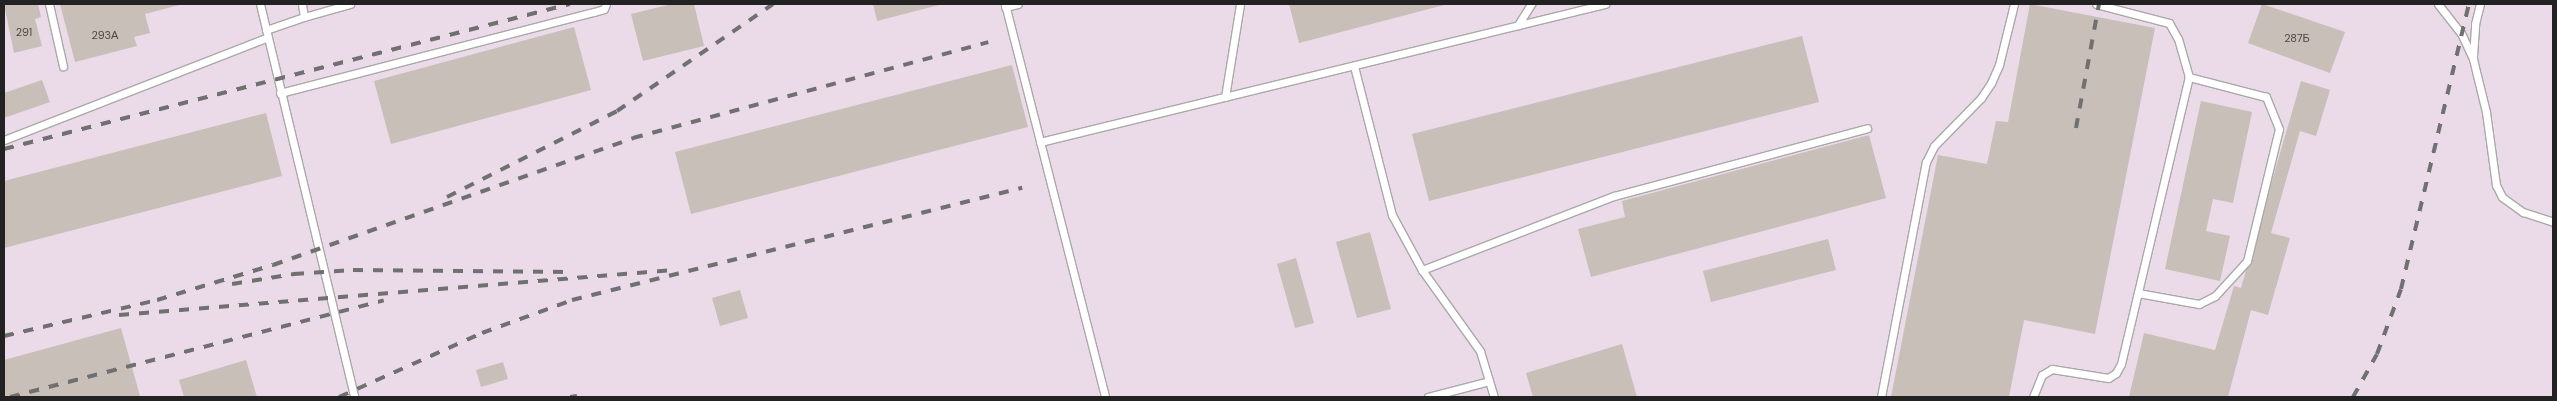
<!DOCTYPE html>
<html>
<head>
<meta charset="utf-8">
<style>
  body { margin:0 }
  #map { position:relative; width:2557px; height:401px; overflow:hidden; background:#f2efe9; font-family:"DM Sans",sans-serif }
  div>[style] { position:absolute }
  [style*='--x'] { left:calc(var(--x)*1px); top:calc(var(--y)*1px); width:calc(var(--w)*1px); rotate:calc(var(--a)*1deg) }
  .industrial>* { inset:0; background:#ebdbe8 }
  .building>* { inset:0; background:#c7bfb8 }
  .roads { filter:drop-shadow(1px 0 #a9a9a9) drop-shadow(-1px 0 #a9a9a9) drop-shadow(0 1px #a9a9a9) drop-shadow(0 -1px #a9a9a9) }
  .lane>* { height:7px; margin:-3.5px; padding:0 3.5px; transform-origin:3.5px; border-radius:3.5px; background:#fff }
  .rail>* { height:4px; margin-top:-2px; transform-origin:0; background:repeating-linear-gradient(90deg,#707070 0 10px,transparent 0 20px) }
  span { translate:-50% -50%; white-space:nowrap; text-align:center; line-height:1.15; -webkit-text-stroke:5px #fff; paint-order:stroke }
  .number-label { font-size:11px; color:#4b4948 }
  .number-label span { -webkit-text-stroke-width:0 }
  .frame { position:absolute; inset:0; border:5px solid #222; pointer-events:none }
</style>
</head>
<body>
<div id="map">
  <div class="industrial">
    <i style="clip-path:polygon(4px 4px,2553px 4px,2553px 397px,4px 397px)"></i>
  </div>
  <div class="building">
    <i style="clip-path:polygon(4px 4px,38px 4px,41px 17px,35px 19px,42px 46px,14px 53px)"></i>
    <i style="clip-path:polygon(60px 4px,183px 4px,145px 14px,150px 33px,134px 37px,137px 46px,75px 62px)"></i>
    <i style="clip-path:polygon(672px 4px,694px 4px,704px 46px,643px 61px,631px 14px)"></i>
    <i style="clip-path:polygon(873px 4px,943px 4px,877px 21px)"></i>
    <i style="clip-path:polygon(1289px 4px,1448px 4px,1299px 43px)"></i>
    <i style="clip-path:polygon(2030px 4px,2155px 28px,2095px 334px,2024px 320px,2009px 397px,1891px 397px,1938px 155px,1987px 164px,1996px 121px,2008px 122px)"></i>
    <i style="clip-path:polygon(2262px 4px,2345px 32px,2330px 73px,2248px 43px)"></i>
    <i style="clip-path:polygon(574px 27px,591px 90px,391px 144px,374px 81px)"></i>
    <i style="clip-path:polygon(1802px 36px,1819px 102px,1429px 201px,1412px 134px)"></i>
    <i style="clip-path:polygon(1012px 65px,1028px 127px,691px 214px,675px 152px)"></i>
    <i style="clip-path:polygon(42px 80px,50px 102px,4px 118px,4px 93px)"></i>
    <i style="clip-path:polygon(2301px 81px,2330px 90px,2316px 136px,2300px 131px,2271px 233px,2290px 238px,2268px 315px,2251px 310px,2228px 397px,2129px 397px,2144px 333px,2215px 350px,2234px 286px,2241px 288px)"></i>
    <i style="clip-path:polygon(2201px 101px,2252px 112px,2233px 203px,2213px 199px,2206px 231px,2230px 236px,2220px 281px,2165px 269px)"></i>
    <i style="clip-path:polygon(266px 113px,282px 176px,4px 248px,4px 181px)"></i>
    <i style="clip-path:polygon(1869px 135px,1886px 198px,1591px 277px,1578px 229px,1625px 217px,1622px 201px)"></i>
    <i style="clip-path:polygon(1370px 232px,1391px 309px,1357px 318px,1336px 242px)"></i>
    <i style="clip-path:polygon(1828px 239px,1836px 270px,1711px 302px,1703px 271px)"></i>
    <i style="clip-path:polygon(1296px 258px,1314px 323px,1295px 328px,1277px 264px)"></i>
    <i style="clip-path:polygon(740px 290px,748px 318px,720px 326px,712px 298px)"></i>
    <i style="clip-path:polygon(121px 328px,140px 396px,4px 397px,4px 360px)"></i>
    <i style="clip-path:polygon(1622px 344px,1637px 397px,1533px 397px,1526px 373px)"></i>
    <i style="clip-path:polygon(246px 360px,257px 397px,184px 397px,179px 380px)"></i>
    <i style="clip-path:polygon(503px 362px,508px 379px,481px 387px,476px 370px)"></i>
  </div>
  <div class="roads">
    <div class="lane">
      <i style="--x:49;--y:4;--w:64;--a:77.3"></i>
      <i style="--x:260;--y:4;--w:404;--a:76.5"></i>
      <i style="--x:1005;--y:4;--w:406;--a:75.7"></i>
      <i style="--x:2438;--y:4;--w:37;--a:52"></i>
      <i style="--x:2461;--y:33;--w:29;--a:65"></i>
      <i style="--x:2473;--y:59;--w:55;--a:76.2"></i>
      <i style="--x:2486;--y:112;--w:74;--a:82.2"></i>
      <i style="--x:2496;--y:185;--w:13;--a:63"></i>
      <i style="--x:2502;--y:197;--w:26;--a:36"></i>
      <i style="--x:2523;--y:212;--w:32;--a:18"></i>
      <i style="--x:1005;--y:7;--w:13;--a:-13"></i>
      <i style="--x:304;--y:17;--w:48;--a:-15.8"></i>
      <i style="--x:1518;--y:25;--w:25;--a:-58"></i>
      <i style="--x:266;--y:30;--w:40;--a:-18.9"></i>
      <i style="--x:304;--y:17;--w:13;--a:-99"></i>
      <i style="--x:2473;--y:56;--w:32;--a:-86"></i>
      <i style="--x:2475;--y:24;--w:21;--a:-76"></i>
      <i style="--x:1354;--y:66;--w:154;--a:75.7"></i>
      <i style="--x:1392;--y:215;--w:63;--a:61.4"></i>
      <i style="--x:1422;--y:270;--w:100;--a:54.4"></i>
      <i style="--x:1480;--y:351;--w:48;--a:73.1"></i>
      <i style="--x:280;--y:93;--w:324;--a:-14.5"></i>
      <i style="--x:594;--y:12;--w:10;--a:-17"></i>
      <i style="--x:604;--y:9;--w:5;--a:-68"></i>
      <i style="--x:1225;--y:97;--w:94;--a:-80.8"></i>
      <i style="--x:4;--y:140;--w:283;--a:-21.3"></i>
      <i style="--x:1040;--y:142;--w:582;--a:-13.73"></i>
      <i style="--x:1422;--y:270;--w:206;--a:-21.1"></i>
      <i style="--x:1614;--y:196;--w:262;--a:-15"></i>
      <i style="--x:2138;--y:293;--w:62;--a:10.2"></i>
      <i style="--x:2199;--y:304;--w:18;--a:-27"></i>
      <i style="--x:2215;--y:296;--w:47;--a:-47.6"></i>
      <i style="--x:2247;--y:261;--w:136;--a:-76.4"></i>
      <i style="--x:2279;--y:129;--w:35;--a:-112"></i>
      <i style="--x:2266;--y:97;--w:80;--a:-165.4"></i>
      <i style="--x:1428;--y:397;--w:63;--a:-14.7"></i>
      <i style="--x:1881;--y:397;--w:239;--a:-79.2"></i>
      <i style="--x:1926;--y:162;--w:18;--a:-63"></i>
      <i style="--x:1934;--y:146;--w:67;--a:-45.6"></i>
      <i style="--x:1981;--y:98;--w:18;--a:-56"></i>
      <i style="--x:1991;--y:83;--w:20;--a:-66"></i>
      <i style="--x:1999;--y:65;--w:63;--a:-76.2"></i>
      <i style="--x:2033;--y:397;--w:24;--a:-68"></i>
      <i style="--x:2042;--y:375;--w:12;--a:-31"></i>
      <i style="--x:2052;--y:369;--w:57;--a:9.1"></i>
      <i style="--x:2108;--y:378;--w:9;--a:-32"></i>
      <i style="--x:2116;--y:373;--w:10;--a:-61"></i>
      <i style="--x:2121;--y:364;--w:295;--a:-76.7"></i>
      <i style="--x:2189;--y:77;--w:40;--a:-106"></i>
      <i style="--x:2178;--y:39;--w:18;--a:-119"></i>
      <i style="--x:2169;--y:23;--w:75;--a:-165.4"></i>
    </div>
  </div>
  <div class="rail">
    <i style="--x:2076;--y:128;--w:126;--a:-79.5"></i>
    <i style="--x:4;--y:149;--w:584;--a:-14.37"></i>
    <i style="--x:447;--y:197;--w:191;--a:-26.8"></i>
    <i style="--x:617;--y:111;--w:189;--a:-34.4"></i>
    <i style="--x:232;--y:284;--w:63;--a:-9.2"></i>
    <i style="--x:294;--y:274;--w:59;--a:-3.9"></i>
    <i style="--x:353;--y:270;--w:218;--a:0.5"></i>
    <i style="--x:119;--y:315;--w:556;--a:-4.64"></i>
    <i style="--x:4;--y:336;--w:157;--a:-13.2"></i>
    <i style="--x:157;--y:300;--w:121;--a:-16.8"></i>
    <i style="--x:273;--y:265;--w:382;--a:-19.4"></i>
    <i style="--x:633;--y:138;--w:368;--a:-15.1"></i>
    <i style="--x:10;--y:397;--w:386;--a:-14.5"></i>
    <i style="--x:339;--y:397;--w:157;--a:-24.1"></i>
    <i style="--x:482;--y:333;--w:96;--a:-20.1"></i>
    <i style="--x:572;--y:300;--w:464;--a:-14"></i>
    <i style="--x:570;--y:397;--w:7;--a:-8"></i>
    <i style="--x:2353;--y:397;--w:49;--a:-60.8"></i>
    <i style="--x:2377;--y:354;--w:69;--a:-69.7"></i>
    <i style="--x:2401;--y:289;--w:293;--a:-76.6"></i>
  </div>
  <div class="number-label">
    <span style="left:24px;top:32px">291</span>
    <span style="left:105px;top:35px">293А</span>
    <span style="left:2297px;top:38px">287Б</span>
  </div>
  <div class="frame"></div>
</div>
</body>
</html>
